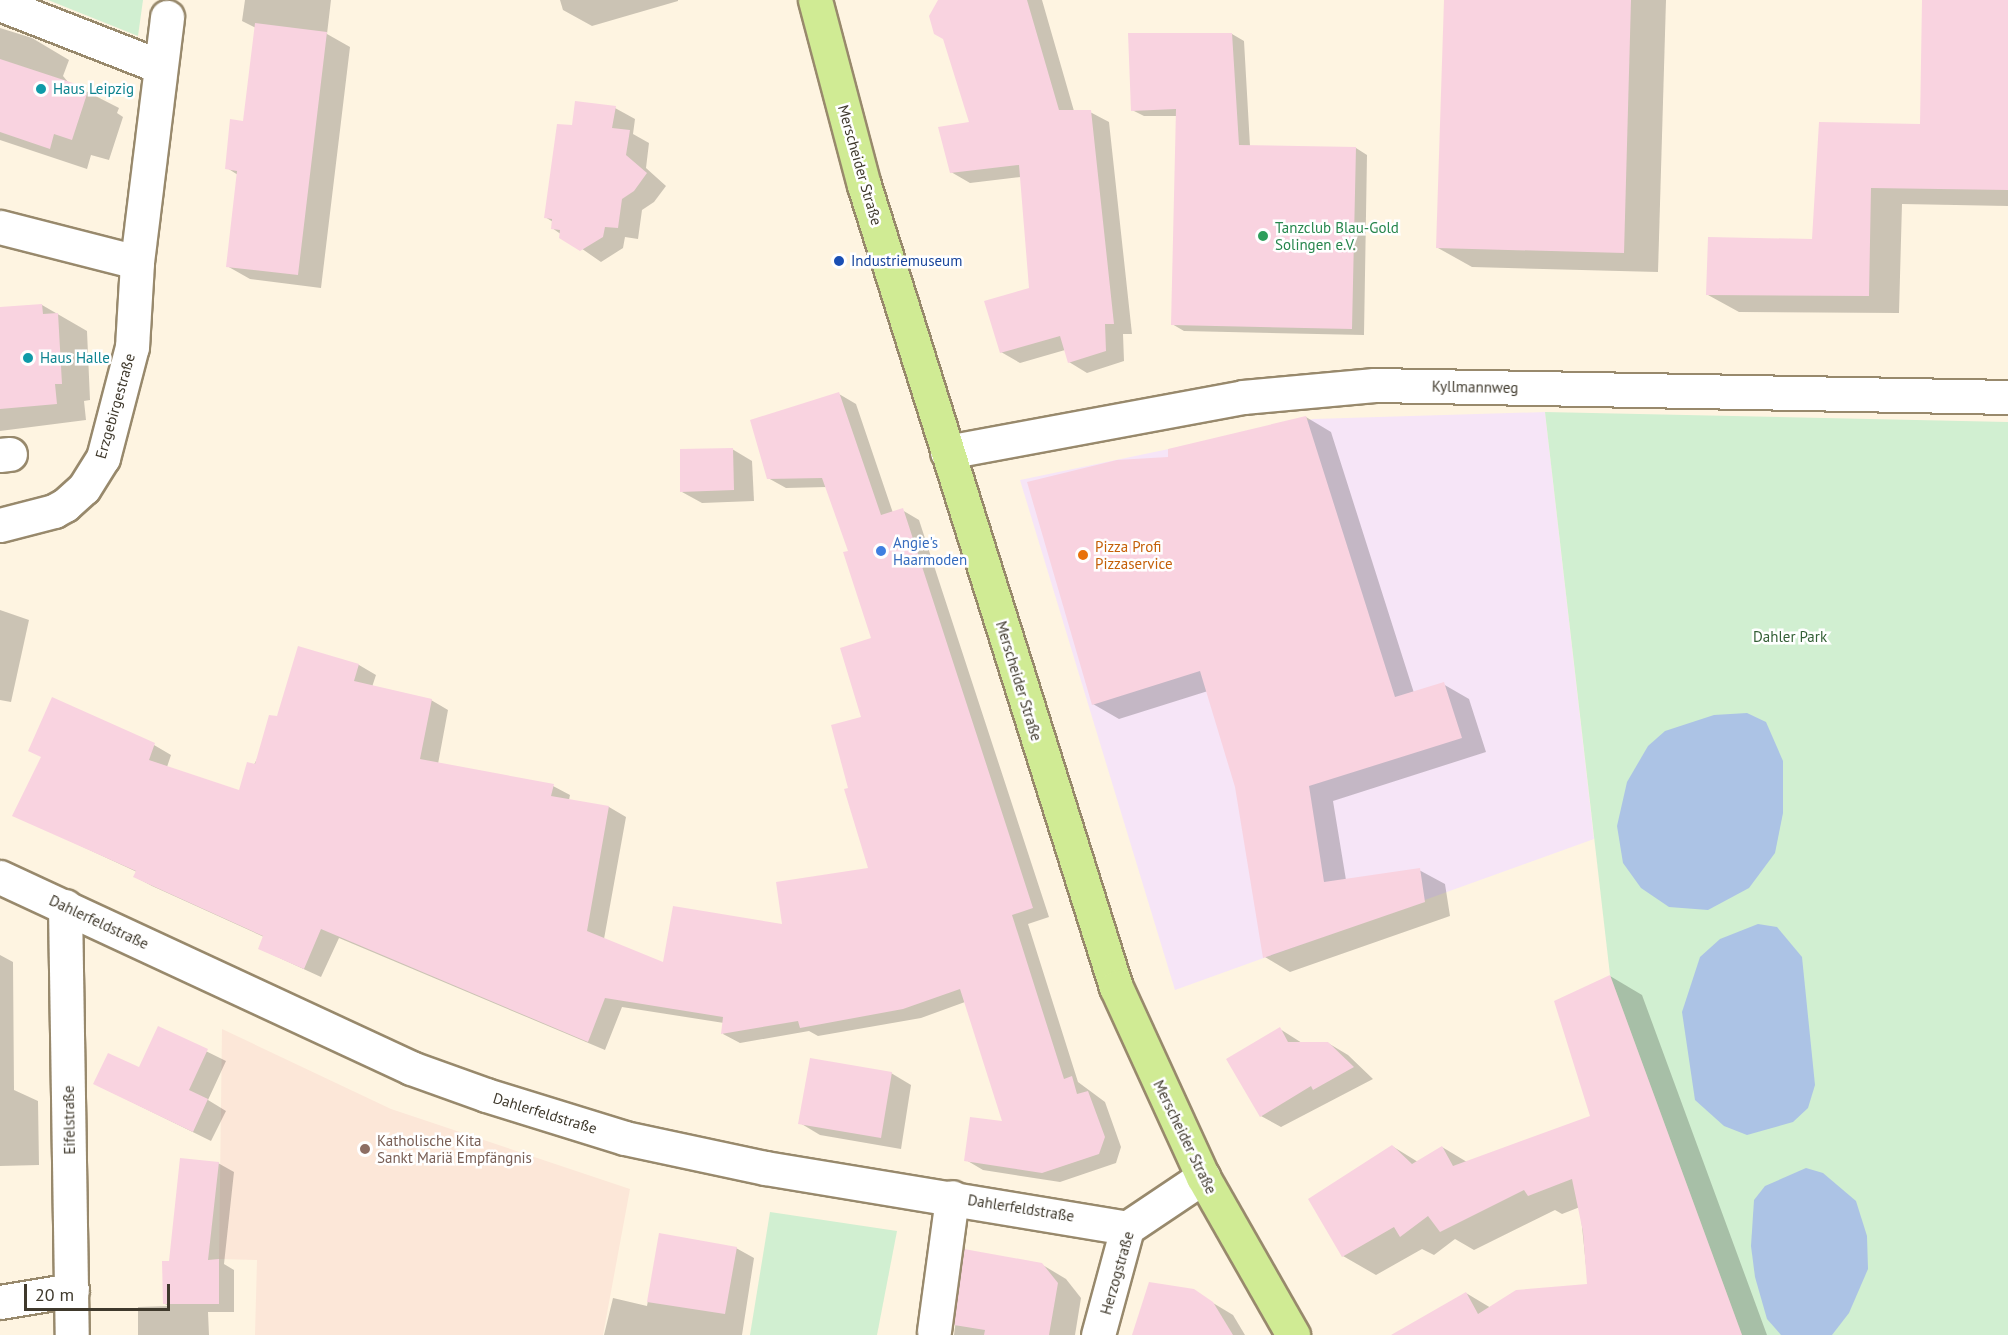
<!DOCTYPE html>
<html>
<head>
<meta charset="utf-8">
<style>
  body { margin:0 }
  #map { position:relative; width:2008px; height:1335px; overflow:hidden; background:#fef4e1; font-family:"PT Sans",sans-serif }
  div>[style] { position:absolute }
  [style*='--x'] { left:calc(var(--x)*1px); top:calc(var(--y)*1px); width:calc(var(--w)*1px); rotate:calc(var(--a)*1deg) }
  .commercial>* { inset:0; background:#f6e5f7 }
  .education>* { inset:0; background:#fce7d8 }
  .green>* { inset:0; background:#d1efd1 }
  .water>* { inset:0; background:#acc3e5 }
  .shadow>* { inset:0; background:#0003 }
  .building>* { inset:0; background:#f9d3e0 }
  .roads { filter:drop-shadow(2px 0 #98896c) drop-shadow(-2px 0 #98896c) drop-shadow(0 2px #98896c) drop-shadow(0 -2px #98896c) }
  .minor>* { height:33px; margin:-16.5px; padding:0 16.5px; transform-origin:16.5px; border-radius:16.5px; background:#fff }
  .major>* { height:33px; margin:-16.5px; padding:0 16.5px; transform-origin:16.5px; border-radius:16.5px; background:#d0eb94 }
  .dots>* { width:16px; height:16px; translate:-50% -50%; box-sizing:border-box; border:3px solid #fff; border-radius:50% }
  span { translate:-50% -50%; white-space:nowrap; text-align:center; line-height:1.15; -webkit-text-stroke:5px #fff; paint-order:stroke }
  .culture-label { font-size:15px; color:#0d838f }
  .left { translate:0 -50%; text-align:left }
  .street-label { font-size:15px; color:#3f392c }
  .leisure-label { font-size:15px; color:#27864d }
  .transit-label { font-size:15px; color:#164399 }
  .shop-label { font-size:15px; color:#366cbe }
  .food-label { font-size:15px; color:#c56008 }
  .park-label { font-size:15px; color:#335f35 }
  .education-label { font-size:15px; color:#785e54 }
  .scale { position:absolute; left:24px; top:1284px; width:146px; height:27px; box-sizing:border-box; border:3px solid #3f392c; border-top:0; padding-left:8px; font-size:18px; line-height:21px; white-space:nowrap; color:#3f392c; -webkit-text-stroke:4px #fff; paint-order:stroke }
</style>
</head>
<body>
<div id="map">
  <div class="commercial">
    <i style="clip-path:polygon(1545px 412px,1594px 839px,1175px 990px,1020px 480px,1313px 419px)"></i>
  </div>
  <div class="education">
    <i style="clip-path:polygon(222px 1029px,391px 1109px,630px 1189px,603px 1335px,255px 1335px,257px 1260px,219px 1259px)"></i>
  </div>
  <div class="green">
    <i style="clip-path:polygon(48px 0,143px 0,138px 36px)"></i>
    <i style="clip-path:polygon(1545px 412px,2008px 422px,2008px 1335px,1742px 1335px,1610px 975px)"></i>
    <i style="clip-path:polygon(770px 1212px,897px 1231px,877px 1335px,750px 1335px)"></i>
  </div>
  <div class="water">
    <i style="clip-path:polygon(1747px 713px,1766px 722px,1783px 761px,1783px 813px,1775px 853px,1749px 888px,1708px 910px,1669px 907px,1641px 888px,1623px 863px,1617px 826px,1627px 782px,1648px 746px,1665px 731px,1714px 715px)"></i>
    <i style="clip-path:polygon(1758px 924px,1777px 927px,1802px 957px,1815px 1085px,1808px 1108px,1793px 1122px,1747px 1135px,1724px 1126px,1695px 1100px,1682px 1012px,1700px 957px,1720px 939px)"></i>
    <i style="clip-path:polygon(1806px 1168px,1823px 1173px,1856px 1201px,1867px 1236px,1868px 1269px,1849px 1313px,1832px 1335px,1781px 1335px,1767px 1319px,1755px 1277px,1751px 1246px,1754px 1200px,1765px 1186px)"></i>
  </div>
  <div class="shadow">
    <i style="clip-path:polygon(245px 0,331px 0,327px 34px,350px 47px,321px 288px,250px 279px,227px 266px,238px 175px,227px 168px,245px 122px,256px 28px,242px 21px)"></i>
    <i style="clip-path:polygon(560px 0,678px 0,678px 1px,592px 26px,563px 10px)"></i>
    <i style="clip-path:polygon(945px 0,1042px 0,1074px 111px,1090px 112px,1109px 122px,1132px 334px,1123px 334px,1124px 361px,1087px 373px,1069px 362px,1065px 350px,1020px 363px,1001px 352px,1031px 289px,1021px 177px,970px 183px,951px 172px,971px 123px)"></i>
    <i style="clip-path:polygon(1445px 0,1666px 0,1658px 272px,1472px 267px,1438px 248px)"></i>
    <i style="clip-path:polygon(1923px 0,2008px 0,2008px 206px,1902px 204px,1899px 313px,1739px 312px,1708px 295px,1814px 240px,1921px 126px)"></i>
    <i style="clip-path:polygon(0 28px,32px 38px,69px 60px,63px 76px,68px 82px,119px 108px,117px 113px,123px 117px,109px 160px,91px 155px,87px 169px,0 140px)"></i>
    <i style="clip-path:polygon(1232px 34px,1244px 41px,1250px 146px,1356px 148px,1367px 155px,1364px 335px,1184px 331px,1172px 324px,1177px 116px,1144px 116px,1132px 110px)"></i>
    <i style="clip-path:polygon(615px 108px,635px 119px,633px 134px,649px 143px,646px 168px,666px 186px,654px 202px,642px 210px,638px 239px,625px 237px,623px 248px,601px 262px,552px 228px,553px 222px,545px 217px,573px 127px)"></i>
    <i style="clip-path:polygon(42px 305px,87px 331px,90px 400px,84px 401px,86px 420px,0 431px,0 308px)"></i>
    <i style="clip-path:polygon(839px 394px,856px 404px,893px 513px,902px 510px,919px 520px,1049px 917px,1028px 924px,1078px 1082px,1105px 1102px,1121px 1147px,1116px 1163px,1060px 1182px,983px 1170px,966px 1160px,1004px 1123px,965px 1002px,921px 1018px,818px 1036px,809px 1031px,740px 1043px,723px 1034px,724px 1023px,622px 1007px,605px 1050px,339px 938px,321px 977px,260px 949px,264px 937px,152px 886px,135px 877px,137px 872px,14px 815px,154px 745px,171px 755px,167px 767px,240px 792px,278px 718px,299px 648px,359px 665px,376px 675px,372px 687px,431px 700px,448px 710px,438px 764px,553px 786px,570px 795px,569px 800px,609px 807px,626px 817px,604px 939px,665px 964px,784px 925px,870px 869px,850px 789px,873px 639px,850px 552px,827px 487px,786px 488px,768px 478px)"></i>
    <i style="clip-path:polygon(1306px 417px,1331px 432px,1414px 693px,1443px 684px,1469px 699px,1486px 752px,1333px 801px,1346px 880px,1419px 870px,1445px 884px,1450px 916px,1290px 972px,1265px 957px,1237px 787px,1208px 691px,1119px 719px,1093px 704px,1170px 459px)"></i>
    <i style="clip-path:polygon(732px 449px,752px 461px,754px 501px,702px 503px,682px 492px)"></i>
    <i style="clip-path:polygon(0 610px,29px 620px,11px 702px,0 700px)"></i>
    <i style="clip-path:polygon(0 955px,13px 962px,14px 1090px,38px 1101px,39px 1165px,0 1166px)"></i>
    <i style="clip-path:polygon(1610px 976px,1642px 995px,1767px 1335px,1394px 1335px,1466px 1293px,1491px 1308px,1588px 1285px,1580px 1207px,1562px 1214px,1555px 1210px,1474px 1250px,1455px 1239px,1434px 1255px,1422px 1249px,1376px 1275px,1343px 1256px,1392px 1146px,1418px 1162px,1442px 1147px,1467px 1162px,1592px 1117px)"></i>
    <i style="clip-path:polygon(159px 1028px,226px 1061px,208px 1100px,226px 1111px,211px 1141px,95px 1084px,140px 1069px)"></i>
    <i style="clip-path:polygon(1280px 1029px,1302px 1043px,1328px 1043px,1348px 1055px,1373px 1079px,1281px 1127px,1261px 1116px)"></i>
    <i style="clip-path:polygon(891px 1073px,911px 1085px,901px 1149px,820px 1135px,800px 1123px)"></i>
    <i style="clip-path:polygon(218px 1163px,234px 1172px,224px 1264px,234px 1270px,234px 1312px,208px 1312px,209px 1335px,138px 1335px,138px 1307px,169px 1306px,165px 1304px,171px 1262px)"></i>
    <i style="clip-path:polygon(660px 1235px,736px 1248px,754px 1258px,742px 1335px,604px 1335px,613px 1298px,647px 1306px)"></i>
    <i style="clip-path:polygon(965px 1251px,1041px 1264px,1066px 1279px,1081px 1298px,1075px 1335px,954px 1335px)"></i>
    <i style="clip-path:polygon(1193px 1291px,1233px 1315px,1245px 1335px,1134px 1335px)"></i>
  </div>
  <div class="building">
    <i style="clip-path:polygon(938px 0,1027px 0,1059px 110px,1091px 110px,1114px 324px,1105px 324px,1106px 351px,1068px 363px,1060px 336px,1000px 353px,984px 301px,1029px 288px,1019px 165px,950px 173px,938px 127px,969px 122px,943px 39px,934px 34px,929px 16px)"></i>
    <i style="clip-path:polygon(1444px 0,1631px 0,1624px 253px,1436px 248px)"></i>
    <i style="clip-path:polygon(1922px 0,2008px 0,2008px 190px,1871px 188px,1869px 296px,1706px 295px,1708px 237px,1812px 239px,1819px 122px,1920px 124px)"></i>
    <i style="clip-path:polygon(255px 23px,327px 32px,298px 275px,226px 267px,237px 171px,225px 169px,230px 119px,243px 121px)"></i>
    <i style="clip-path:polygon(1128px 33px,1232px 33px,1239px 145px,1356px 147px,1352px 329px,1171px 325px,1176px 109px,1131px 111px)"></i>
    <i style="clip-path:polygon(0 59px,82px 86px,80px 92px,87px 94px,72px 140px,54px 134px,50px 149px,0 132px)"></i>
    <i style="clip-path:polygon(575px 101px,616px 106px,612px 128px,630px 130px,626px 155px,647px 173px,634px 191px,622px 199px,618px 228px,605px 227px,603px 237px,580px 251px,559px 238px,560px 230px,551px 229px,552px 219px,544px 218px,557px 124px,572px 125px)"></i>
    <i style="clip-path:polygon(42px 304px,43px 314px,58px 313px,62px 384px,55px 384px,57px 404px,0 409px,0 307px)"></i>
    <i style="clip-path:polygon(839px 392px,881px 515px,903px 508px,1033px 908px,1012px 915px,1064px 1079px,1072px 1076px,1077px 1094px,1088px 1091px,1105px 1137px,1099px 1154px,1042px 1173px,964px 1161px,970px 1117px,1002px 1121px,960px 989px,903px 1009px,800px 1028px,798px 1021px,721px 1034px,723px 1017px,605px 998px,588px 1042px,321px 929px,304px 969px,258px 949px,263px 936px,133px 877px,136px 871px,12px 816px,41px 757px,28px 751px,52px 697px,155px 743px,149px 760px,239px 790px,247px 762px,255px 764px,269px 715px,277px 716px,298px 646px,359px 664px,354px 681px,432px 699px,420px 759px,554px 784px,551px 796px,609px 806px,587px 931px,663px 962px,673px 906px,782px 924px,776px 882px,868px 868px,844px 789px,848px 788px,831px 725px,861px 717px,840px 648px,871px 638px,843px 552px,848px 551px,822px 478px,767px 479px,750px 420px)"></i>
    <i style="clip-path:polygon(1306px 416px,1395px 697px,1444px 682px,1462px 738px,1309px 786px,1324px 882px,1420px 868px,1425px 902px,1263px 958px,1235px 787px,1200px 671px,1092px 705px,1027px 482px,1117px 460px,1168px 457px,1168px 449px)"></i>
    <i style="clip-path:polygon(733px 448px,734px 490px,680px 492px,680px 449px)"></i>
    <i style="clip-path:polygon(1610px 975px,1742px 1335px,1391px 1335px,1466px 1292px,1478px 1314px,1516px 1290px,1587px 1284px,1583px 1232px,1572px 1179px,1528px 1196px,1524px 1190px,1440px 1232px,1428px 1216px,1400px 1237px,1394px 1227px,1342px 1257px,1308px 1199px,1392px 1145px,1412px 1164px,1442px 1146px,1453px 1166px,1590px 1116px,1554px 1001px)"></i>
    <i style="clip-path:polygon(158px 1026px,208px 1049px,189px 1090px,208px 1099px,193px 1132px,93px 1084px,108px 1053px,139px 1067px)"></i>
    <i style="clip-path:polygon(1280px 1027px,1288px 1042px,1328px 1042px,1354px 1067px,1313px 1090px,1311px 1086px,1260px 1117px,1226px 1059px)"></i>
    <i style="clip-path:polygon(810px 1058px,892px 1072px,881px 1138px,798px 1124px)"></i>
    <i style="clip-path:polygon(180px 1158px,219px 1162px,208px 1260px,219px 1259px,219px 1304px,163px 1304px,162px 1261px,169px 1261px)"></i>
    <i style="clip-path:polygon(659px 1233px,737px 1247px,725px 1314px,647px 1302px)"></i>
    <i style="clip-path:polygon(964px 1249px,1042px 1263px,1058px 1283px,1049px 1335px,984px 1335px,985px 1330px,954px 1325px)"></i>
    <i style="clip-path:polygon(1149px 1282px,1194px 1289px,1213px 1302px,1233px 1335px,1132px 1335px)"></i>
  </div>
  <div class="roads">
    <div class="minor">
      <i style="--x:0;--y:4;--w:171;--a:21.3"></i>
      <i style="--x:0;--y:227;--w:141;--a:14.3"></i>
      <i style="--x:947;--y:452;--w:301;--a:-10.5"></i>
      <i style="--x:1243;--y:397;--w:132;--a:-5.2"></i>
      <i style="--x:1374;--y:385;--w:634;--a:1.08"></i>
      <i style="--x:0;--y:455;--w:10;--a:-6"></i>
      <i style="--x:0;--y:525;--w:56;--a:-14.5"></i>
      <i style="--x:54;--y:511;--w:13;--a:-29"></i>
      <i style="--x:65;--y:505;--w:25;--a:-42"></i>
      <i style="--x:84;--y:488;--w:36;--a:-58"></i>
      <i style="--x:103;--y:458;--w:115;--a:-75.4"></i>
      <i style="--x:132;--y:347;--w:85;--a:-86.6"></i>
      <i style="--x:137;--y:262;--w:247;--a:-83"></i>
      <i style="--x:0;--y:877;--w:453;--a:24.9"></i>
      <i style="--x:411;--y:1068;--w:80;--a:19.8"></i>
      <i style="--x:486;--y:1095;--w:145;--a:17.2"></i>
      <i style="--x:625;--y:1138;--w:143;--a:12.1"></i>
      <i style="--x:765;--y:1168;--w:367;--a:9.4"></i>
      <i style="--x:65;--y:906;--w:429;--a:89.1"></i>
      <i style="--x:0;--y:1302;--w:73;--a:-9.5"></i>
      <i style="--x:934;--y:1331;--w:135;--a:-82.3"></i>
      <i style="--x:1098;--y:1335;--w:111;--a:-74.8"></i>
      <i style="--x:1127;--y:1228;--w:92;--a:-33.9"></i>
    </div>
    <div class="major">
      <i style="--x:815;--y:0;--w:191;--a:75.2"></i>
      <i style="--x:864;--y:185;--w:841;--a:72.56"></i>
      <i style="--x:1116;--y:987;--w:209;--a:65.4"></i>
      <i style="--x:1203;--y:1177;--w:182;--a:60.3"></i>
    </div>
  </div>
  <div class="dots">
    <i style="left:41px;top:89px;background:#0f9aa8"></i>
    <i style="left:1263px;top:236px;background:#2e9e5b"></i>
    <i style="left:839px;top:261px;background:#1a4fb4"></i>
    <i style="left:28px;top:358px;background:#0f9aa8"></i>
    <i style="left:881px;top:551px;background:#3f7fe0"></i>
    <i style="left:1083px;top:555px;background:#e8710a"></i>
    <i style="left:365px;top:1149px;background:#8d6e63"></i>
  </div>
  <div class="culture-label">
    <span class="left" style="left:53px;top:89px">Haus Leipzig</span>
    <span class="left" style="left:40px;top:358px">Haus Halle</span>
  </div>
  <div class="street-label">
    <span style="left:860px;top:165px;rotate:74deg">Merscheider Straße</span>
    <span style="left:1475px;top:387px;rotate:1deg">Kyllmannweg</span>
    <span style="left:115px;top:406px;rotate:-74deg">Erzgebirgestraße</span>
    <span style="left:1019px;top:681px;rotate:73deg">Merscheider Straße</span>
    <span style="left:99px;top:922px;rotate:25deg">Dahlerfeldstraße</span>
    <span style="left:545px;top:1113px;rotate:17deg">Dahlerfeldstraße</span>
    <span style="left:69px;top:1120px;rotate:-91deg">Eifelstraße</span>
    <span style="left:1185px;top:1137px;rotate:64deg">Merscheider Straße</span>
    <span style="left:1021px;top:1208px;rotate:9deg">Dahlerfeldstraße</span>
    <span style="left:1117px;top:1273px;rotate:-74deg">Herzogstraße</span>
  </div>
  <div class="leisure-label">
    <span class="left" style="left:1275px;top:236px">Tanzclub Blau-Gold<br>Solingen e.V.</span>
  </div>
  <div class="transit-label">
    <span class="left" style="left:851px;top:261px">Industriemuseum</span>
  </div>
  <div class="shop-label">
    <span class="left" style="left:893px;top:551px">Angie's<br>Haarmoden</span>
  </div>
  <div class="food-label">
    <span class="left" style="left:1095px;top:555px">Pizza Profi<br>Pizzaservice</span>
  </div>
  <div class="park-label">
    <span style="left:1790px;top:637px">Dahler Park</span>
  </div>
  <div class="education-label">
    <span class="left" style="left:377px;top:1149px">Katholische Kita<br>Sankt Mariä Empfängnis</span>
  </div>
  <div class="scale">20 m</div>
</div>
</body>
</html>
